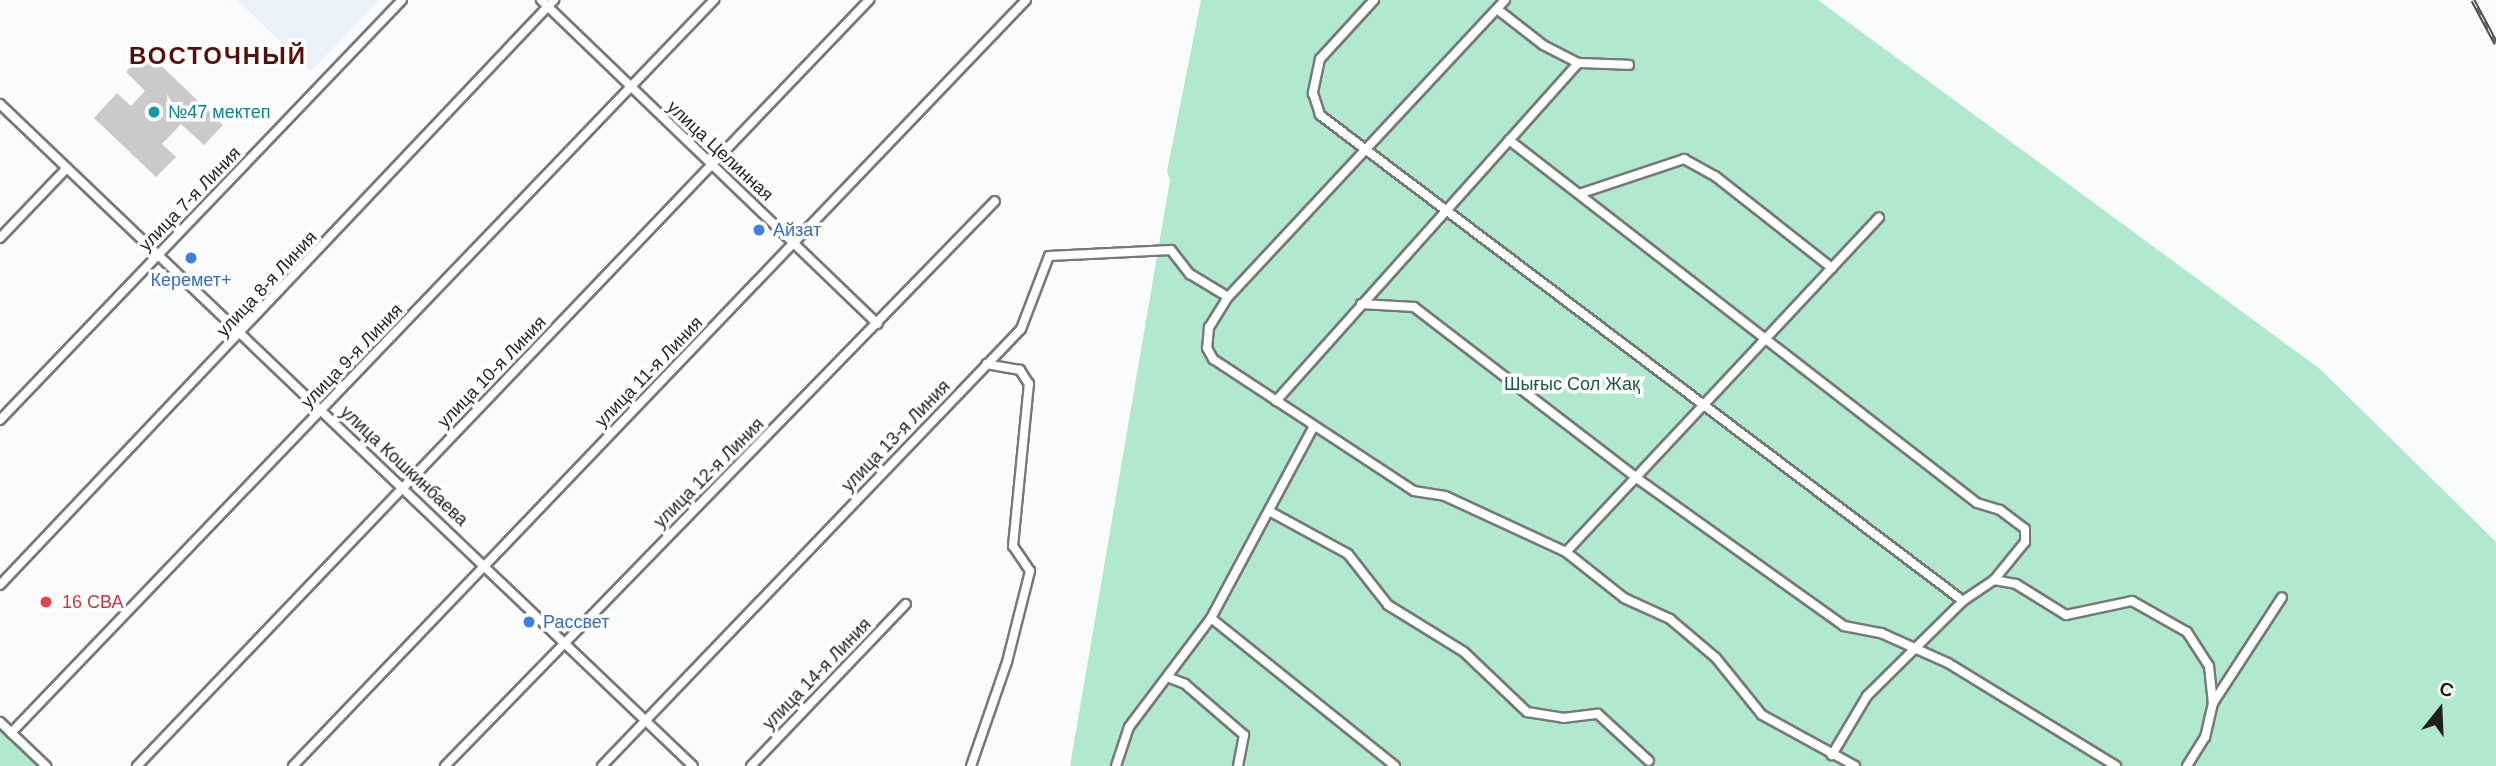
<!DOCTYPE html>
<html>
<head>
<meta charset="utf-8">
<style>
  body { margin:0 }
  #map { position:relative; width:2496px; height:766px; overflow:hidden; background:#fafbfc; font-family:Arial,sans-serif }
  div>[style] { position:absolute }
  [style*='--x'] { left:calc(var(--x)*1px); top:calc(var(--y)*1px); width:calc(var(--w)*1px); rotate:calc(var(--a)*1deg) }
  .built>* { inset:0; background:#ebf1f8 }
  .green>* { inset:0; background:#b0e9cd }
  .building>* { inset:0; background:#cbcaca }
  .roads { filter:drop-shadow(2px 0 #777879) drop-shadow(-2px 0 #777879) drop-shadow(0 2px #777879) drop-shadow(0 -2px #777879) }
  .street>* { height:8px; margin:-4px; padding:0 4px; transform-origin:4px; border-radius:4px; background:#fff }
  .rail>* { height:5px; margin-top:-2.5px; transform-origin:0; background:repeating-linear-gradient(90deg,#fff 0 8px,#4d4d4e 0 16px); box-sizing:border-box; border-block:2px solid #4d4d4e }
  .dots>* { width:19px; height:19px; translate:-50% -50%; box-sizing:border-box; border:4px solid #fff; border-radius:50% }
  span { translate:-50% -50%; white-space:nowrap; text-align:center; line-height:1.15; -webkit-text-stroke:7px #fff; paint-order:stroke }
  .culture-label { font-size:18px; color:#0d838f }
  .left { translate:0 -50%; text-align:left }
  .street-label { font-size:18px; color:#1f1f20 }
  .shop-label { font-size:18px; color:#366cbe }
  .park-label { font-size:18px; color:#215841 }
  .health-label { font-size:18px; color:#be3a42 }
  .district-label { font-size:24px; color:#531004; font-weight:700; letter-spacing:2px }
  .north { position:absolute; left:2405px; top:675px; width:70px; height:70px; -webkit-text-stroke:5px #fff; paint-order:stroke; rotate:18deg; font-size:19px; font-weight:700; line-height:28px; text-align:center; color:#1f1f20 }
  .north::after { content:''; display:block; margin:auto; width:24px; height:32px; background:#1f1f20; clip-path:polygon(50% 0,100% 100%,50% 72%,0 100%) }
</style>
</head>
<body>
<div id="map">
  <div class="built">
    <i style="clip-path:polygon(237px 0,380px 0,311px 71px)"></i>
  </div>
  <div class="green">
    <i style="clip-path:polygon(1201px 0,1818px 0,2320px 369px,2496px 542px,2496px 766px,1070px 766px,1170px 180px,1167px 171px)"></i>
    <i style="clip-path:polygon(0 728px,40px 766px,0 766px)"></i>
  </div>
  <div class="building">
    <i style="clip-path:polygon(146px 51px,223px 125px,204px 145px,181px 124px,162px 144px,176px 157px,156px 177px,94px 118px,117px 93px,131px 106px,145px 91px,126px 72px)"></i>
  </div>
  <div class="roads">
    <div class="street">
      <i style="--x:541;--y:0;--w:467;--a:43.9"></i>
      <i style="--x:1374;--y:0;--w:80;--a:132.5"></i>
      <i style="--x:1320;--y:59;--w:35;--a:102"></i>
      <i style="--x:1313;--y:93;--w:23;--a:72"></i>
      <i style="--x:1320;--y:115;--w:806;--a:37.08"></i>
      <i style="--x:1505;--y:0;--w:406;--a:133"></i>
      <i style="--x:1228;--y:297;--w:36;--a:122"></i>
      <i style="--x:1209;--y:327;--w:21;--a:95"></i>
      <i style="--x:1207;--y:348;--w:13;--a:61"></i>
      <i style="--x:1213;--y:359;--w:240;--a:33.3"></i>
      <i style="--x:1414;--y:491;--w:31;--a:9"></i>
      <i style="--x:1445;--y:496;--w:133;--a:24.8"></i>
      <i style="--x:1566;--y:552;--w:74;--a:38.4"></i>
      <i style="--x:1624;--y:598;--w:51;--a:24.5"></i>
      <i style="--x:1670;--y:619;--w:60;--a:40.3"></i>
      <i style="--x:1716;--y:658;--w:73;--a:51.1"></i>
      <i style="--x:1762;--y:715;--w:106;--a:28.7"></i>
      <i style="--x:1497;--y:9;--w:58;--a:38"></i>
      <i style="--x:1543;--y:45;--w:39;--a:27"></i>
      <i style="--x:1578;--y:63;--w:51;--a:2.2"></i>
      <i style="--x:0;--y:104;--w:958;--a:43.69"></i>
      <i style="--x:1509;--y:140;--w:592;--a:37.8"></i>
      <i style="--x:1977;--y:503;--w:24;--a:17"></i>
      <i style="--x:2000;--y:510;--w:31;--a:37"></i>
      <i style="--x:2025;--y:529;--w:13;--a:90"></i>
      <i style="--x:2025;--y:542;--w:49;--a:129.2"></i>
      <i style="--x:1994;--y:580;--w:37;--a:146"></i>
      <i style="--x:1963;--y:601;--w:135;--a:135.3"></i>
      <i style="--x:1867;--y:696;--w:69;--a:120.7"></i>
      <i style="--x:1579;--y:194;--w:111;--a:-18.4"></i>
      <i style="--x:1684;--y:159;--w:35;--a:29"></i>
      <i style="--x:1715;--y:176;--w:149;--a:38.2"></i>
      <i style="--x:0;--y:238;--w:97;--a:-46.3"></i>
      <i style="--x:1361;--y:304;--w:53;--a:3.2"></i>
      <i style="--x:1414;--y:307;--w:282;--a:37.5"></i>
      <i style="--x:1638;--y:479;--w:253;--a:35.5"></i>
      <i style="--x:1844;--y:626;--w:38;--a:11"></i>
      <i style="--x:1881;--y:633;--w:73;--a:24.1"></i>
      <i style="--x:1948;--y:663;--w:197;--a:31.5"></i>
      <i style="--x:1276;--y:401;--w:453;--a:-48.2"></i>
      <i style="--x:0;--y:420;--w:581;--a:-46.25"></i>
      <i style="--x:1269;--y:511;--w:90;--a:28.6"></i>
      <i style="--x:1348;--y:554;--w:65;--a:51.9"></i>
      <i style="--x:1388;--y:605;--w:89;--a:31.7"></i>
      <i style="--x:1464;--y:652;--w:87;--a:43.6"></i>
      <i style="--x:1527;--y:712;--w:36;--a:9"></i>
      <i style="--x:1563;--y:718;--w:35;--a:-7"></i>
      <i style="--x:1598;--y:714;--w:69;--a:42.7"></i>
      <i style="--x:1566;--y:552;--w:458;--a:-46.9"></i>
      <i style="--x:1994;--y:580;--w:22;--a:10"></i>
      <i style="--x:2016;--y:584;--w:59;--a:31.8"></i>
      <i style="--x:2066;--y:615;--w:67;--a:-12"></i>
      <i style="--x:2132;--y:601;--w:63;--a:29.4"></i>
      <i style="--x:2187;--y:632;--w:40;--a:57.1"></i>
      <i style="--x:2209;--y:666;--w:37;--a:84"></i>
      <i style="--x:2213;--y:703;--w:35;--a:103"></i>
      <i style="--x:2205;--y:737;--w:34;--a:122"></i>
      <i style="--x:0;--y:585;--w:806;--a:-46.56"></i>
      <i style="--x:1211;--y:618;--w:236;--a:38.8"></i>
      <i style="--x:1167;--y:677;--w:19;--a:21"></i>
      <i style="--x:1185;--y:684;--w:78;--a:40.8"></i>
      <i style="--x:1244;--y:735;--w:32;--a:101"></i>
      <i style="--x:2213;--y:703;--w:126;--a:-56.9"></i>
      <i style="--x:0;--y:722;--w:64;--a:43.7"></i>
      <i style="--x:11;--y:733;--w:1016;--a:-46.2"></i>
      <i style="--x:137;--y:766;--w:1060;--a:-46.3"></i>
      <i style="--x:293;--y:766;--w:1060;--a:-46.26"></i>
      <i style="--x:445;--y:766;--w:788;--a:-45.77"></i>
      <i style="--x:602;--y:766;--w:605;--a:-46.2"></i>
      <i style="--x:1021;--y:329;--w:78;--a:-69"></i>
      <i style="--x:1049;--y:256;--w:122;--a:-2.8"></i>
      <i style="--x:1171;--y:250;--w:31;--a:52"></i>
      <i style="--x:1190;--y:274;--w:44;--a:31.2"></i>
      <i style="--x:751;--y:766;--w:224;--a:-46.3"></i>
      <i style="--x:971;--y:766;--w:110;--a:-70.9"></i>
      <i style="--x:1007;--y:662;--w:94;--a:-75.8"></i>
      <i style="--x:1030;--y:571;--w:30;--a:-124"></i>
      <i style="--x:1013;--y:546;--w:163;--a:-84.4"></i>
      <i style="--x:1029;--y:384;--w:17;--a:-123"></i>
      <i style="--x:1020;--y:370;--w:34;--a:-170"></i>
      <i style="--x:1116;--y:766;--w:41;--a:-71.6"></i>
      <i style="--x:1129;--y:727;--w:136;--a:-53"></i>
      <i style="--x:1211;--y:618;--w:216;--a:-61.8"></i>
    </div>
  </div>
  <div class="rail">
    <i style="--x:2473;--y:0;--w:49;--a:61.9"></i>
  </div>
  <div class="dots">
    <i style="left:154px;top:112px;background:#0f9aa8"></i>
    <i style="left:759px;top:230px;background:#3f7fe0"></i>
    <i style="left:191px;top:258px;background:#3f7fe0"></i>
    <i style="left:46px;top:602px;background:#e0444e"></i>
    <i style="left:529px;top:622px;background:#3f7fe0"></i>
  </div>
  <div class="culture-label">
    <span class="left" style="left:168px;top:112px">№47 мектеп</span>
  </div>
  <div class="street-label">
    <span style="left:720px;top:151px;rotate:43deg">улица Целинная</span>
    <span style="left:190px;top:199px;rotate:-46deg">улица 7-я Линия</span>
    <span style="left:267px;top:284px;rotate:-47deg">улица 8-я Линия</span>
    <span style="left:352px;top:356px;rotate:-46deg">улица 9-я Линия</span>
    <span style="left:492px;top:372px;rotate:-46deg">улица 10-я Линия</span>
    <span style="left:649px;top:372px;rotate:-46deg">улица 11-я Линия</span>
    <span style="left:896px;top:436px;rotate:-46deg">улица 13-я Линия</span>
    <span style="left:404px;top:466px;rotate:43deg">улица Кошкинбаева</span>
    <span style="left:709px;top:473px;rotate:-45deg">улица 12-я Линия</span>
    <span style="left:817px;top:674px;rotate:-46deg">улица 14-я Линия</span>
  </div>
  <div class="shop-label">
    <span class="left" style="left:773px;top:230px">Айзат</span>
    <span style="left:191px;top:280px">Керемет+</span>
    <span class="left" style="left:543px;top:622px">Рассвет</span>
  </div>
  <div class="park-label">
    <span style="left:1572px;top:384px">Шығыс Сол Жақ</span>
  </div>
  <div class="health-label">
    <span class="left" style="left:62px;top:602px">16 СВА</span>
  </div>
  <div class="district-label">
    <span style="left:218px;top:56px">ВОСТОЧНЫЙ</span>
  </div>
  <div class="north">С</div>
</div>
</body>
</html>
